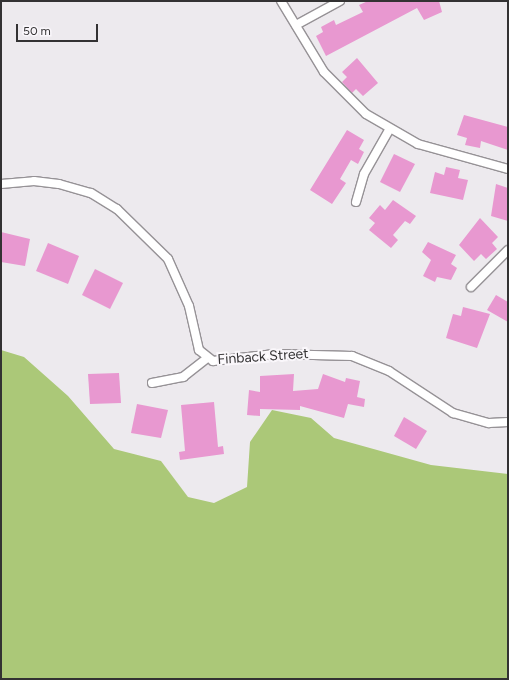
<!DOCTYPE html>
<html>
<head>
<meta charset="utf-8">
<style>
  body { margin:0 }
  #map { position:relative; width:509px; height:680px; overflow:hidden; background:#edeaee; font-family:Figtree,sans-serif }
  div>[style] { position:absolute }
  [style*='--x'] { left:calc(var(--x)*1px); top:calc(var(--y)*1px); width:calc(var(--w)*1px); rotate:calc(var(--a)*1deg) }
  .green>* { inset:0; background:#abc878 }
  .building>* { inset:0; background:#e898d0 }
  .roads { filter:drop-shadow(1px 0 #969296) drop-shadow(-1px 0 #969296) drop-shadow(0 1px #969296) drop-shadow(0 -1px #969296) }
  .minor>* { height:8px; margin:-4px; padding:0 4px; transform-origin:4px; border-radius:4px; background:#fff }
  span { translate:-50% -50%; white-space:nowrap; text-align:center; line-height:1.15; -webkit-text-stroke:4px #faf7fb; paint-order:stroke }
  .street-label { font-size:14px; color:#333233 }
  .frame { position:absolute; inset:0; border:2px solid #333233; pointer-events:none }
  .scale { position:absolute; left:16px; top:24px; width:82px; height:18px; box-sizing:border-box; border:2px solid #333233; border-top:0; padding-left:5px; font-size:12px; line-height:14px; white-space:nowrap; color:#333233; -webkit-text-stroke:3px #faf7fb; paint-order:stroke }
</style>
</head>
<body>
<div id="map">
  <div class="green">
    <i style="clip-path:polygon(1px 350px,24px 357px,68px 396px,114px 449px,161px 461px,188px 497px,214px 503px,247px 487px,250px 442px,272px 410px,311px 418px,334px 438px,431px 465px,508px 474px,508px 679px,1px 679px)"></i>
  </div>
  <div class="building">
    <i style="clip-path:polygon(368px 1px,439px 1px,442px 12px,424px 20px,417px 8px,326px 56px,316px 36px,323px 32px,321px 27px,334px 20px,336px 25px,363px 12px,359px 5px)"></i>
    <i style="clip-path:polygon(357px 58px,378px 83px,363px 96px,356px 89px,352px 93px,342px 82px,347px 77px,342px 72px)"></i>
    <i style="clip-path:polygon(464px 115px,508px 127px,508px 150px,481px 141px,480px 148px,465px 145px,467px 138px,457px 135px)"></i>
    <i style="clip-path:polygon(347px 130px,364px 140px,359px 149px,364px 152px,358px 164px,351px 160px,340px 179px,346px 183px,332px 204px,310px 190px)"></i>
    <i style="clip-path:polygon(394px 154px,415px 164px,400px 192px,380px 182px)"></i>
    <i style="clip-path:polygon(446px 167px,460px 170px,458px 178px,468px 180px,463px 200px,430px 193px,435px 172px,444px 175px)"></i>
    <i style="clip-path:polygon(496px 184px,508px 188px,508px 221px,491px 216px)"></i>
    <i style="clip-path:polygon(393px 200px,416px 216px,410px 224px,405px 221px,393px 235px,398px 240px,391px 248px,369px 230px,375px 223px,369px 218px,380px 205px,385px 210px)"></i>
    <i style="clip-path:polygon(480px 218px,498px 237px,492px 243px,497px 249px,486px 259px,481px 254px,474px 261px,459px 245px)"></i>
    <i style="clip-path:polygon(1px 232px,30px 239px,25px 266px,1px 262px)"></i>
    <i style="clip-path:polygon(428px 242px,456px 255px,451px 264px,457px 268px,451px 280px,437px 277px,435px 282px,423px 276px,431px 260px,422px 252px)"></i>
    <i style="clip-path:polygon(48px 243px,79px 256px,68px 284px,36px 271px)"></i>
    <i style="clip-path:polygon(95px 269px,123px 283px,110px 309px,82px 295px)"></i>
    <i style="clip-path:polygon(496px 295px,508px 302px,508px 322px,487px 310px)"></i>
    <i style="clip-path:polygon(463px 307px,490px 314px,477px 348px,446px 338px,453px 314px,461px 316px)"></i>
    <i style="clip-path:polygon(119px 373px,121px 403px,90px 404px,88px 374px)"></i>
    <i style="clip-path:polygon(294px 374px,293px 391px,318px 389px,323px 374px,345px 382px,346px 378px,360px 381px,357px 397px,365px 399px,364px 407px,348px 404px,344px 418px,300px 406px,300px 410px,260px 409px,260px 416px,247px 415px,249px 390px,260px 392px,260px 376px)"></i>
    <i style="clip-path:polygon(214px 402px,218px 447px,223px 446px,224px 454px,180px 460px,179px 452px,185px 451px,181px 405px)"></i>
    <i style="clip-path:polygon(137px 404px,168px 410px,161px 438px,131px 433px)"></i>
    <i style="clip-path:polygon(404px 417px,427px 431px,416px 449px,394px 436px)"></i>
  </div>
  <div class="roads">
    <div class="minor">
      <i style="--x:281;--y:1;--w:83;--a:58.8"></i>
      <i style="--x:324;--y:72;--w:59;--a:45"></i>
      <i style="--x:366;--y:114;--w:60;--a:30"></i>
      <i style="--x:418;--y:144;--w:93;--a:15.5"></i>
      <i style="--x:296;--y:25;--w:50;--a:-28.6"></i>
      <i style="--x:1;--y:184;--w:33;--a:-5"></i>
      <i style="--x:34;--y:181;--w:25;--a:7"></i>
      <i style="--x:59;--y:184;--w:33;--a:16"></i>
      <i style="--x:91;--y:193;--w:31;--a:32"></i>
      <i style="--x:117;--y:209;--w:71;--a:44.4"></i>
      <i style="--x:168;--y:259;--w:51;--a:65.9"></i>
      <i style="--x:189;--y:306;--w:45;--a:77.2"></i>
      <i style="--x:199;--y:350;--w:18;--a:38"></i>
      <i style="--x:213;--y:361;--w:62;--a:-6.4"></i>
      <i style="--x:275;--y:354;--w:77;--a:1.5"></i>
      <i style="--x:352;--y:356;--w:40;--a:22"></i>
      <i style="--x:389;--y:371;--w:77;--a:33.3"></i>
      <i style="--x:453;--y:413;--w:37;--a:16"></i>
      <i style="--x:489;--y:423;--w:19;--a:-3"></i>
      <i style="--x:356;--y:202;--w:29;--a:-74"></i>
      <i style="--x:364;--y:174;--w:51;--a:-60.4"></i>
      <i style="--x:471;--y:287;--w:52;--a:-45"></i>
      <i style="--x:152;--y:383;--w:32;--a:-11"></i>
      <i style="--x:183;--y:377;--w:31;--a:-38"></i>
    </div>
  </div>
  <div class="street-label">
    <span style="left:263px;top:357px;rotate:-4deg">Finback Street</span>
  </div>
  <div class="frame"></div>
  <div class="scale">50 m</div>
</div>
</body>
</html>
